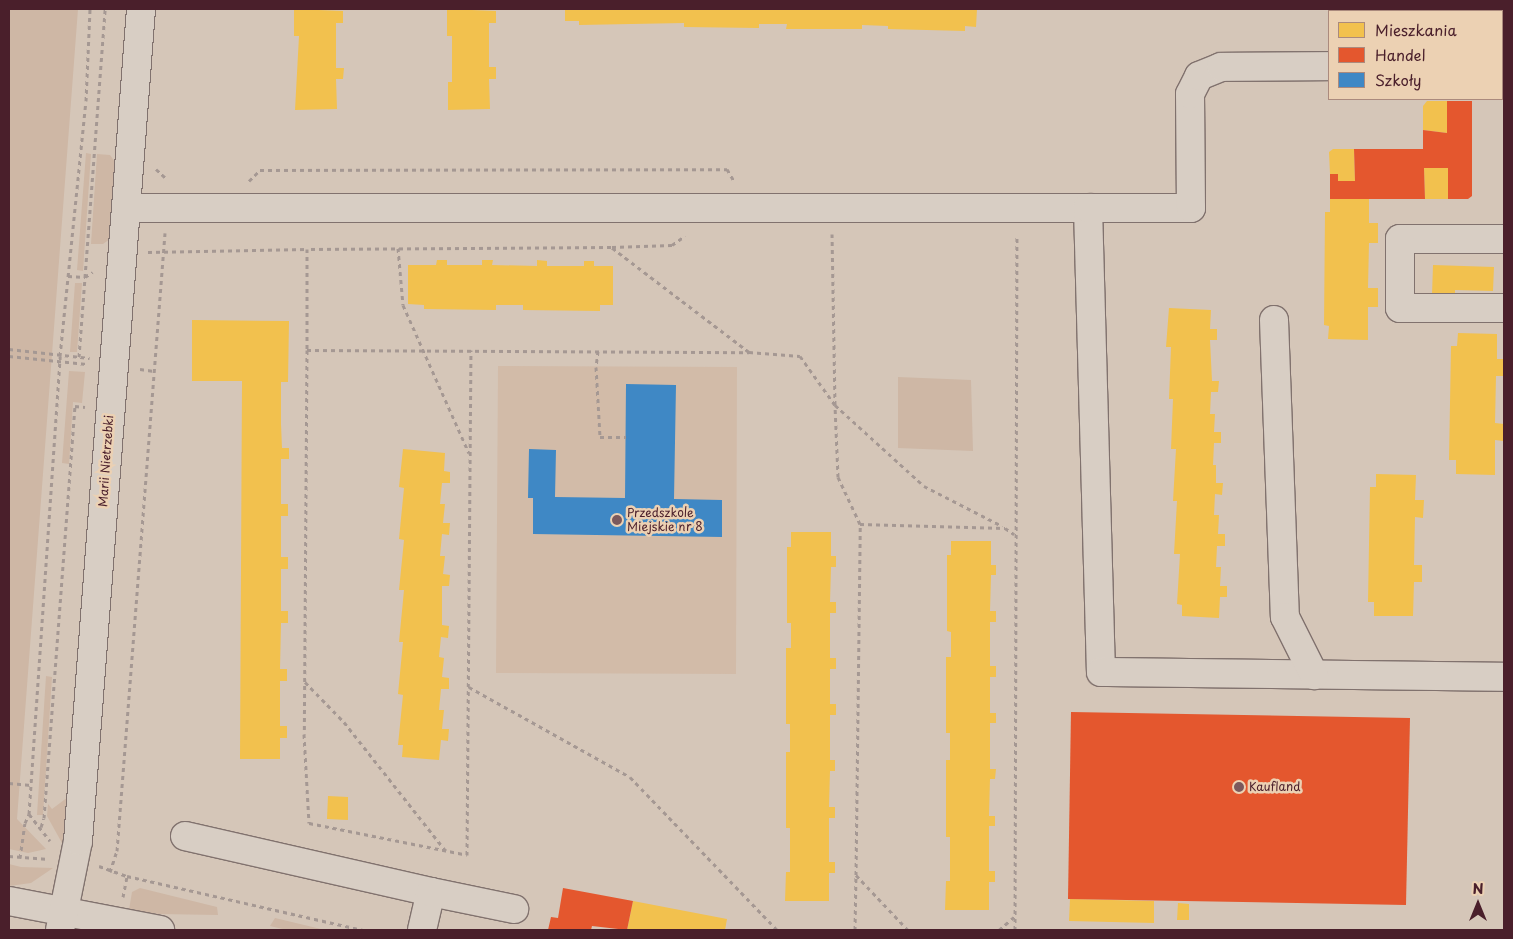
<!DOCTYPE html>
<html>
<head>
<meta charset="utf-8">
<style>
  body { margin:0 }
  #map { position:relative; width:1513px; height:939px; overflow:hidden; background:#d5c6b8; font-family:"Playpen Sans",sans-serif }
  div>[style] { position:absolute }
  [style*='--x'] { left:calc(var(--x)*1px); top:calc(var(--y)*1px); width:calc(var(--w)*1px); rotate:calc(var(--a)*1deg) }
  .built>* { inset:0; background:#d2bba8 }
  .green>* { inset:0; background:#ceb7a5 }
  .homes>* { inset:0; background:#f2c14e }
  .shops>* { inset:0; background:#e4572e }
  .schools>* { inset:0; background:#3f88c5 }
  .path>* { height:3px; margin-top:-1.5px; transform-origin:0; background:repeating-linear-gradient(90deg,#a59893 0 4px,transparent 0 8px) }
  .roads { filter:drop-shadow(1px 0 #81726e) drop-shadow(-1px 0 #81726e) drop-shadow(0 1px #81726e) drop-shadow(0 -1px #81726e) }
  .minor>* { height:28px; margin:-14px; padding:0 14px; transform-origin:14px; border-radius:14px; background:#d8cec4 }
  .dots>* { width:14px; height:14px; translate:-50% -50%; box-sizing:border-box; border:2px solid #ecd1b3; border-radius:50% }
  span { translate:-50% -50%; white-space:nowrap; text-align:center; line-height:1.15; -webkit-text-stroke:5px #ecd1b3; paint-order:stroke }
  .street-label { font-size:12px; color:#4a1f2b }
  .poi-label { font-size:12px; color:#4a1f2b }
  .left { translate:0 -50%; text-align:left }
  .frame { position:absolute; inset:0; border:10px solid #4a1f2b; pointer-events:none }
  .legend { position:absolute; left:1328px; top:10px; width:175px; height:90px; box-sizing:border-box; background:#ecd1b3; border:1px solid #ab8a7d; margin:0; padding:6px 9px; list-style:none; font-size:15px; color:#4a1f2b }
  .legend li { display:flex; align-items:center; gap:10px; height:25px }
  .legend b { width:25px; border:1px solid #ab8a7d }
  .north { position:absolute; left:1453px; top:879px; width:50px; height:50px; -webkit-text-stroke:4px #ecd1b3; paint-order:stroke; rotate:0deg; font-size:14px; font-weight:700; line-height:20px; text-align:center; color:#4a1f2b }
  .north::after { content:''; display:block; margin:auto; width:18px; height:22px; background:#4a1f2b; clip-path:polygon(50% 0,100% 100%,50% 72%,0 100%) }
</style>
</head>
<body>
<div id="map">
  <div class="built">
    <i style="clip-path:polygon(498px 366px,737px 367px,736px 674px,496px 673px)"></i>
  </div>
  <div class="green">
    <i style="clip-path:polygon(9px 9px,78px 9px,17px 819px,46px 849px,28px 853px,9px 849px)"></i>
    <i style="clip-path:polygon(86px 153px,91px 154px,83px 271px,77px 270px)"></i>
    <i style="clip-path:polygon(97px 154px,110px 155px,115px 162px,110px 239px,103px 244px,91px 244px)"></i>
    <i style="clip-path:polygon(75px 283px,82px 283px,77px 352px,70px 352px)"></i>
    <i style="clip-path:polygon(69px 371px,85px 372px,82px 403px,73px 402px,69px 464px,62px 463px)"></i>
    <i style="clip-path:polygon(898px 377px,971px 380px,973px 451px,898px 448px)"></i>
    <i style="clip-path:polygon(46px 676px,52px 677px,43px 815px,37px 815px)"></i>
    <i style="clip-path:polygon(68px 797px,64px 843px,62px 843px,47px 816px,48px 804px,52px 809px)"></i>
    <i style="clip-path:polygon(9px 864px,21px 867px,53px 868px,31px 883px,9px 886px)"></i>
    <i style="clip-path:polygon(140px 888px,217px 907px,218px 915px,159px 914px,129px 910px,132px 892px)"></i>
    <i style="clip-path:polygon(275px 918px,325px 930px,287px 930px,270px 926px)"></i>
  </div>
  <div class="homes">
    <i style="clip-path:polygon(294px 9px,343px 11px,343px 23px,336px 23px,336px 68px,344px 68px,343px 79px,336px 79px,337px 109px,295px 110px,299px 36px,294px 36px)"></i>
    <i style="clip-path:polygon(447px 9px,496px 11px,496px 23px,489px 23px,489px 67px,496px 67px,496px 79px,489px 79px,490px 109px,448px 110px,448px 82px,452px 82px,452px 36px,447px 36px)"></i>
    <i style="clip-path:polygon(565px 9px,977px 9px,976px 27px,965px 26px,965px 31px,888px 29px,888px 26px,862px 25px,862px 29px,786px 29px,787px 24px,759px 24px,759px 28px,684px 27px,684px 23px,579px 25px,579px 21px,565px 21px)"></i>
    <i style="clip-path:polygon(1427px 101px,1447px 101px,1447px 133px,1423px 130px,1423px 106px)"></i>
    <i style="clip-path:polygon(1333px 149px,1354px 149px,1355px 181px,1338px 181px,1338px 174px,1330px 174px,1329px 152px)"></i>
    <i style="clip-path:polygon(1424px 168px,1448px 168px,1448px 199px,1425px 199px)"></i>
    <i style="clip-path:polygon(1330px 199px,1369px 199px,1369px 223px,1378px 223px,1378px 243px,1369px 243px,1368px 288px,1378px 288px,1378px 307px,1368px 307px,1368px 340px,1328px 339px,1329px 326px,1324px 325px,1325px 212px,1330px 212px)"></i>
    <i style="clip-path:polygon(437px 260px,447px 260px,447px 265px,482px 265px,482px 260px,493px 260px,492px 265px,537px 266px,537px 260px,547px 261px,547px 266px,584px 266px,584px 261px,594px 261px,594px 266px,613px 266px,613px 305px,600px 305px,600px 311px,523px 310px,523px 305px,496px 305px,496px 310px,424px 309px,424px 305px,408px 304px,408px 265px,436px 265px)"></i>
    <i style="clip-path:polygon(1433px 265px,1494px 267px,1493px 291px,1455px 290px,1455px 296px,1432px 295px)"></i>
    <i style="clip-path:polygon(1169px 308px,1211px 310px,1210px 329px,1217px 329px,1217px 340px,1210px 340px,1212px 381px,1219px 381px,1218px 392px,1211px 392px,1210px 414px,1215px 414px,1214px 432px,1221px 432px,1221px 443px,1214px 443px,1213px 465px,1216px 465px,1216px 483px,1223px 483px,1222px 495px,1215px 494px,1214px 515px,1219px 515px,1218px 534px,1225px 534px,1225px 546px,1217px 546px,1216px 567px,1221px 567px,1220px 586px,1227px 586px,1227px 597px,1220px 597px,1219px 618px,1182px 616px,1182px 605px,1177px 604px,1180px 554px,1174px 554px,1177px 501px,1173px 501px,1176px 449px,1171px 449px,1173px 399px,1169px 399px,1171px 347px,1166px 347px)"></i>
    <i style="clip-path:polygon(192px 320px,289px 321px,288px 382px,281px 382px,281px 424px,282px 448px,289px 448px,289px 459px,281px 459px,281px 504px,288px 504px,288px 516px,281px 516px,281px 557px,288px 557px,288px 569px,281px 569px,281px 611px,288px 611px,288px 623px,281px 623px,280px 669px,287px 669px,287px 681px,280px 681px,280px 726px,287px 726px,287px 738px,280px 738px,280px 759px,240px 759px,242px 381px,192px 381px)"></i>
    <i style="clip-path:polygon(1458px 333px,1497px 334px,1497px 359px,1504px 359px,1504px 376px,1496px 376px,1495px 423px,1504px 424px,1503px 441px,1495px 440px,1495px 475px,1456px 474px,1456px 460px,1449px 460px,1451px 346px,1457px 346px)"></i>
    <i style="clip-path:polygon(403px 449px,445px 453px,444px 471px,450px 472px,450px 483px,442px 483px,440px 504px,445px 504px,443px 523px,450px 523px,449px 535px,442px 534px,440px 556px,445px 556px,443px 574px,450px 575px,449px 586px,442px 586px,442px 625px,449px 626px,448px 638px,441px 637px,439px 657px,444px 658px,442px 677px,449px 678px,449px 689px,441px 689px,439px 710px,444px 710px,442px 729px,449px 729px,448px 741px,441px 740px,439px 760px,402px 757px,403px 745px,398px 745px,403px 695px,398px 694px,403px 642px,399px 642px,404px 590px,399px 590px,404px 540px,399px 539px,404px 488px,399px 487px)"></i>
    <i style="clip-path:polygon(1376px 474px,1416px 475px,1415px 500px,1424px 500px,1423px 518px,1415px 517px,1414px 565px,1422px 565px,1422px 582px,1414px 582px,1413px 616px,1374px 616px,1374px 602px,1368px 602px,1370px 487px,1376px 487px)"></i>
    <i style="clip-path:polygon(791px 532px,831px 532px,831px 556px,836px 556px,836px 567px,831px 567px,830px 602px,836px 602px,836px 613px,830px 613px,830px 658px,836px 658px,836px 669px,830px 669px,830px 704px,836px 704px,836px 715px,830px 715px,830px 760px,835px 760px,835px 771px,830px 771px,829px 807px,835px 807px,835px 818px,829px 818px,829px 862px,835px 862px,835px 873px,829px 873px,829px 901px,785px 901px,786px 872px,790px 872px,790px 828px,786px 828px,786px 752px,790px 752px,790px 724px,786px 724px,786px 648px,791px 648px,791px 623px,787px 623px,787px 547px,791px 547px)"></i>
    <i style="clip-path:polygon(951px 541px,991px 541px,991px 565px,996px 565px,996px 575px,991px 575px,990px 611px,996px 611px,996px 622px,990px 622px,990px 666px,996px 666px,996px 677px,990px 677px,990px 713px,996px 713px,996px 723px,990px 723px,990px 769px,996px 769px,995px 779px,990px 779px,989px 816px,995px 816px,995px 826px,989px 826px,989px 871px,995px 871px,995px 882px,989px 882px,989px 910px,945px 910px,946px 881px,950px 881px,950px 837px,946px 837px,946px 760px,950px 760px,950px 733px,946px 733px,946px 657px,951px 657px,951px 632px,947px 631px,947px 555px,951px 555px)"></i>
    <i style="clip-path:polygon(328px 796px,348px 797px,348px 820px,327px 819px)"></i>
    <i style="clip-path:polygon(1070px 899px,1154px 901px,1154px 923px,1069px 921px)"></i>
    <i style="clip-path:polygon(633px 901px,727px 919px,725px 930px,627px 930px)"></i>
    <i style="clip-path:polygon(1178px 903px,1189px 904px,1189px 920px,1177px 920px)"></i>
  </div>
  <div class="shops">
    <i style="clip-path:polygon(1447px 101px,1472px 101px,1472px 196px,1468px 199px,1448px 199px,1448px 168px,1424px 168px,1425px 199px,1330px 199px,1330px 174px,1338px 174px,1338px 181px,1355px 181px,1354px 149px,1423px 149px,1423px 130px,1447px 133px)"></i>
    <i style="clip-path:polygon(1071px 712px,1410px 718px,1406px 905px,1068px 899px)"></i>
    <i style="clip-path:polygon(563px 888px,633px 901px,627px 930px,592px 926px,591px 930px,548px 930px,551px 917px,558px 918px)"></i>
  </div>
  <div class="schools">
    <i style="clip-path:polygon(626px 384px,676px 385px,674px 499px,722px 500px,722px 537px,533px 534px,533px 498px,528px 498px,529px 449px,556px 450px,555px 497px,625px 498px)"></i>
  </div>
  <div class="path">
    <i style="--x:156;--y:169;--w:16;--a:43"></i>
    <i style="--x:249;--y:181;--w:16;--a:-45"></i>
    <i style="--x:260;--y:170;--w:467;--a:-0.1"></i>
    <i style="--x:727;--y:169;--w:14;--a:60"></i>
    <i style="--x:612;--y:247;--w:60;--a:-1.9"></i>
    <i style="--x:672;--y:245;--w:16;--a:-35"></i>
    <i style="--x:398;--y:248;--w:57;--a:85"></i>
    <i style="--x:403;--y:305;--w:162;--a:66"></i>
    <i style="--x:148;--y:252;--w:159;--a:-1.1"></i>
    <i style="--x:68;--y:276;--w:17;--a:3"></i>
    <i style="--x:85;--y:277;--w:9;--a:-32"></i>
    <i style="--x:9;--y:349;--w:81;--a:6.4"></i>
    <i style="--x:307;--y:350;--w:384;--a:90.4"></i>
    <i style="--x:304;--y:734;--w:89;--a:86.8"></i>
    <i style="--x:309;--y:823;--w:161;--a:11.4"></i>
    <i style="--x:467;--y:855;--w:505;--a:-89.55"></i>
    <i style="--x:598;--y:351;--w:16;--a:97"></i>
    <i style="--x:596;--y:367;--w:70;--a:86.7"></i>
    <i style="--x:600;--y:437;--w:26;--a:0"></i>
    <i style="--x:749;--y:352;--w:173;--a:-142.7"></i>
    <i style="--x:611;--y:247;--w:304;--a:179.6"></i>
    <i style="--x:307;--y:249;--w:101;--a:90"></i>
    <i style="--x:307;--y:350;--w:442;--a:0.3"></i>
    <i style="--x:749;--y:352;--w:51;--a:4.5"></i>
    <i style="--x:800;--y:356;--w:60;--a:54.5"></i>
    <i style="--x:835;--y:405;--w:171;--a:-91"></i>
    <i style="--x:9;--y:356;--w:78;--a:5.9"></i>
    <i style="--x:79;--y:357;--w:349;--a:-85.7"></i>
    <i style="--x:140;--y:369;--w:14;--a:8"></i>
    <i style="--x:860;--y:524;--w:52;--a:-115.1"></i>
    <i style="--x:838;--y:477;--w:72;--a:-92.4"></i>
    <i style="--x:835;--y:405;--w:120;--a:42.3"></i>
    <i style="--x:924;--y:486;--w:88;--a:27.1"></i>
    <i style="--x:305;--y:682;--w:56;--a:45.7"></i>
    <i style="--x:344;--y:722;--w:164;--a:51.7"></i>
    <i style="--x:469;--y:687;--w:184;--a:29.2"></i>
    <i style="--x:630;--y:777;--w:212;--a:46.1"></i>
    <i style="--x:9;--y:783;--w:22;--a:5"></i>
    <i style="--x:29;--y:814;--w:34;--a:52"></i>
    <i style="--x:41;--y:827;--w:9;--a:-72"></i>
    <i style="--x:44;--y:818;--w:413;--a:-85.7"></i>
    <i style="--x:75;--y:406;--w:10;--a:6"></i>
    <i style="--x:9;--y:856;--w:40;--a:4.3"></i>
    <i style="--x:20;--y:858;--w:35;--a:-82"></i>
    <i style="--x:25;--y:823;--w:10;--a:-66"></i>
    <i style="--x:29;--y:814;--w:459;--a:-86.1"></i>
    <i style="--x:60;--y:356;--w:256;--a:-84.2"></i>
    <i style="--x:86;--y:101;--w:92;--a:-87.5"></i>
    <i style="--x:99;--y:866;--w:30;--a:20"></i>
    <i style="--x:127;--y:876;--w:242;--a:12.9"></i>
    <i style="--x:110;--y:872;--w:22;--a:-72"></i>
    <i style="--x:117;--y:851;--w:620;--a:-85.56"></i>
    <i style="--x:856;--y:875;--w:351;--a:-89.3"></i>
    <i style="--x:860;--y:524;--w:145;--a:1.6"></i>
    <i style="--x:1005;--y:528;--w:11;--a:34"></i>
    <i style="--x:123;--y:897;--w:21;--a:-79"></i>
    <i style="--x:855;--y:930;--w:55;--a:-89"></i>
    <i style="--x:856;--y:875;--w:76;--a:46.6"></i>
    <i style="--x:999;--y:930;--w:20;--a:-41"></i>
    <i style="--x:1015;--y:930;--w:695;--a:-89.84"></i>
  </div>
  <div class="roads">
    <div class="minor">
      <i style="--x:1502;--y:64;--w:2;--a:0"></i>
      <i style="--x:127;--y:208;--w:961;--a:0"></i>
      <i style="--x:1088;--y:208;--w:464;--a:88.4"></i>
      <i style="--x:1101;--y:672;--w:403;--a:0.7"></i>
      <i style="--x:1088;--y:208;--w:103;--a:0"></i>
      <i style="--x:1191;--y:208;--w:114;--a:-90.5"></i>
      <i style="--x:1190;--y:94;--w:20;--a:-63"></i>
      <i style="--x:1199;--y:76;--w:24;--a:-22"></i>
      <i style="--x:1221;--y:67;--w:108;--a:-0.5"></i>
      <i style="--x:1504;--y:239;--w:104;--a:180"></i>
      <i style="--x:1400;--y:239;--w:69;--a:90"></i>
      <i style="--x:1400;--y:308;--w:104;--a:0"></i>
      <i style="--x:1274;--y:320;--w:297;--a:87.9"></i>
      <i style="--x:1285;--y:617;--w:65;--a:63.4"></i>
      <i style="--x:185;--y:836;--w:252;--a:12.8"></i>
      <i style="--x:9;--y:901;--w:154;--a:10.9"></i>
      <i style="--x:60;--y:930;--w:91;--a:-78.6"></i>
      <i style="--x:78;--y:841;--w:834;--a:-85.67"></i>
      <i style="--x:422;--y:930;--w:39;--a:-77"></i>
      <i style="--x:431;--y:892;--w:85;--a:11.6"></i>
    </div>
  </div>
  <div class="dots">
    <i style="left:617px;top:520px;background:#7b595c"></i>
    <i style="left:1239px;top:787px;background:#7b595c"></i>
  </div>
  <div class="street-label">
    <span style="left:106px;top:461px;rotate:-86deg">Marii Nietrzebki</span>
  </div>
  <div class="poi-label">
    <span class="left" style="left:627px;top:520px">Przedszkole<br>Miejskie nr 8</span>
    <span class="left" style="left:1249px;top:787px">Kaufland</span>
  </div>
  <div class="frame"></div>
  <ul class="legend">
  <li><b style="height:14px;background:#f2c14e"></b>Mieszkania</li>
  <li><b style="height:14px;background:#e4572e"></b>Handel</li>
  <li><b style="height:14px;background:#3f88c5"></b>Szkoły</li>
  </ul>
  <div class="north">N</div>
</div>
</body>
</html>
